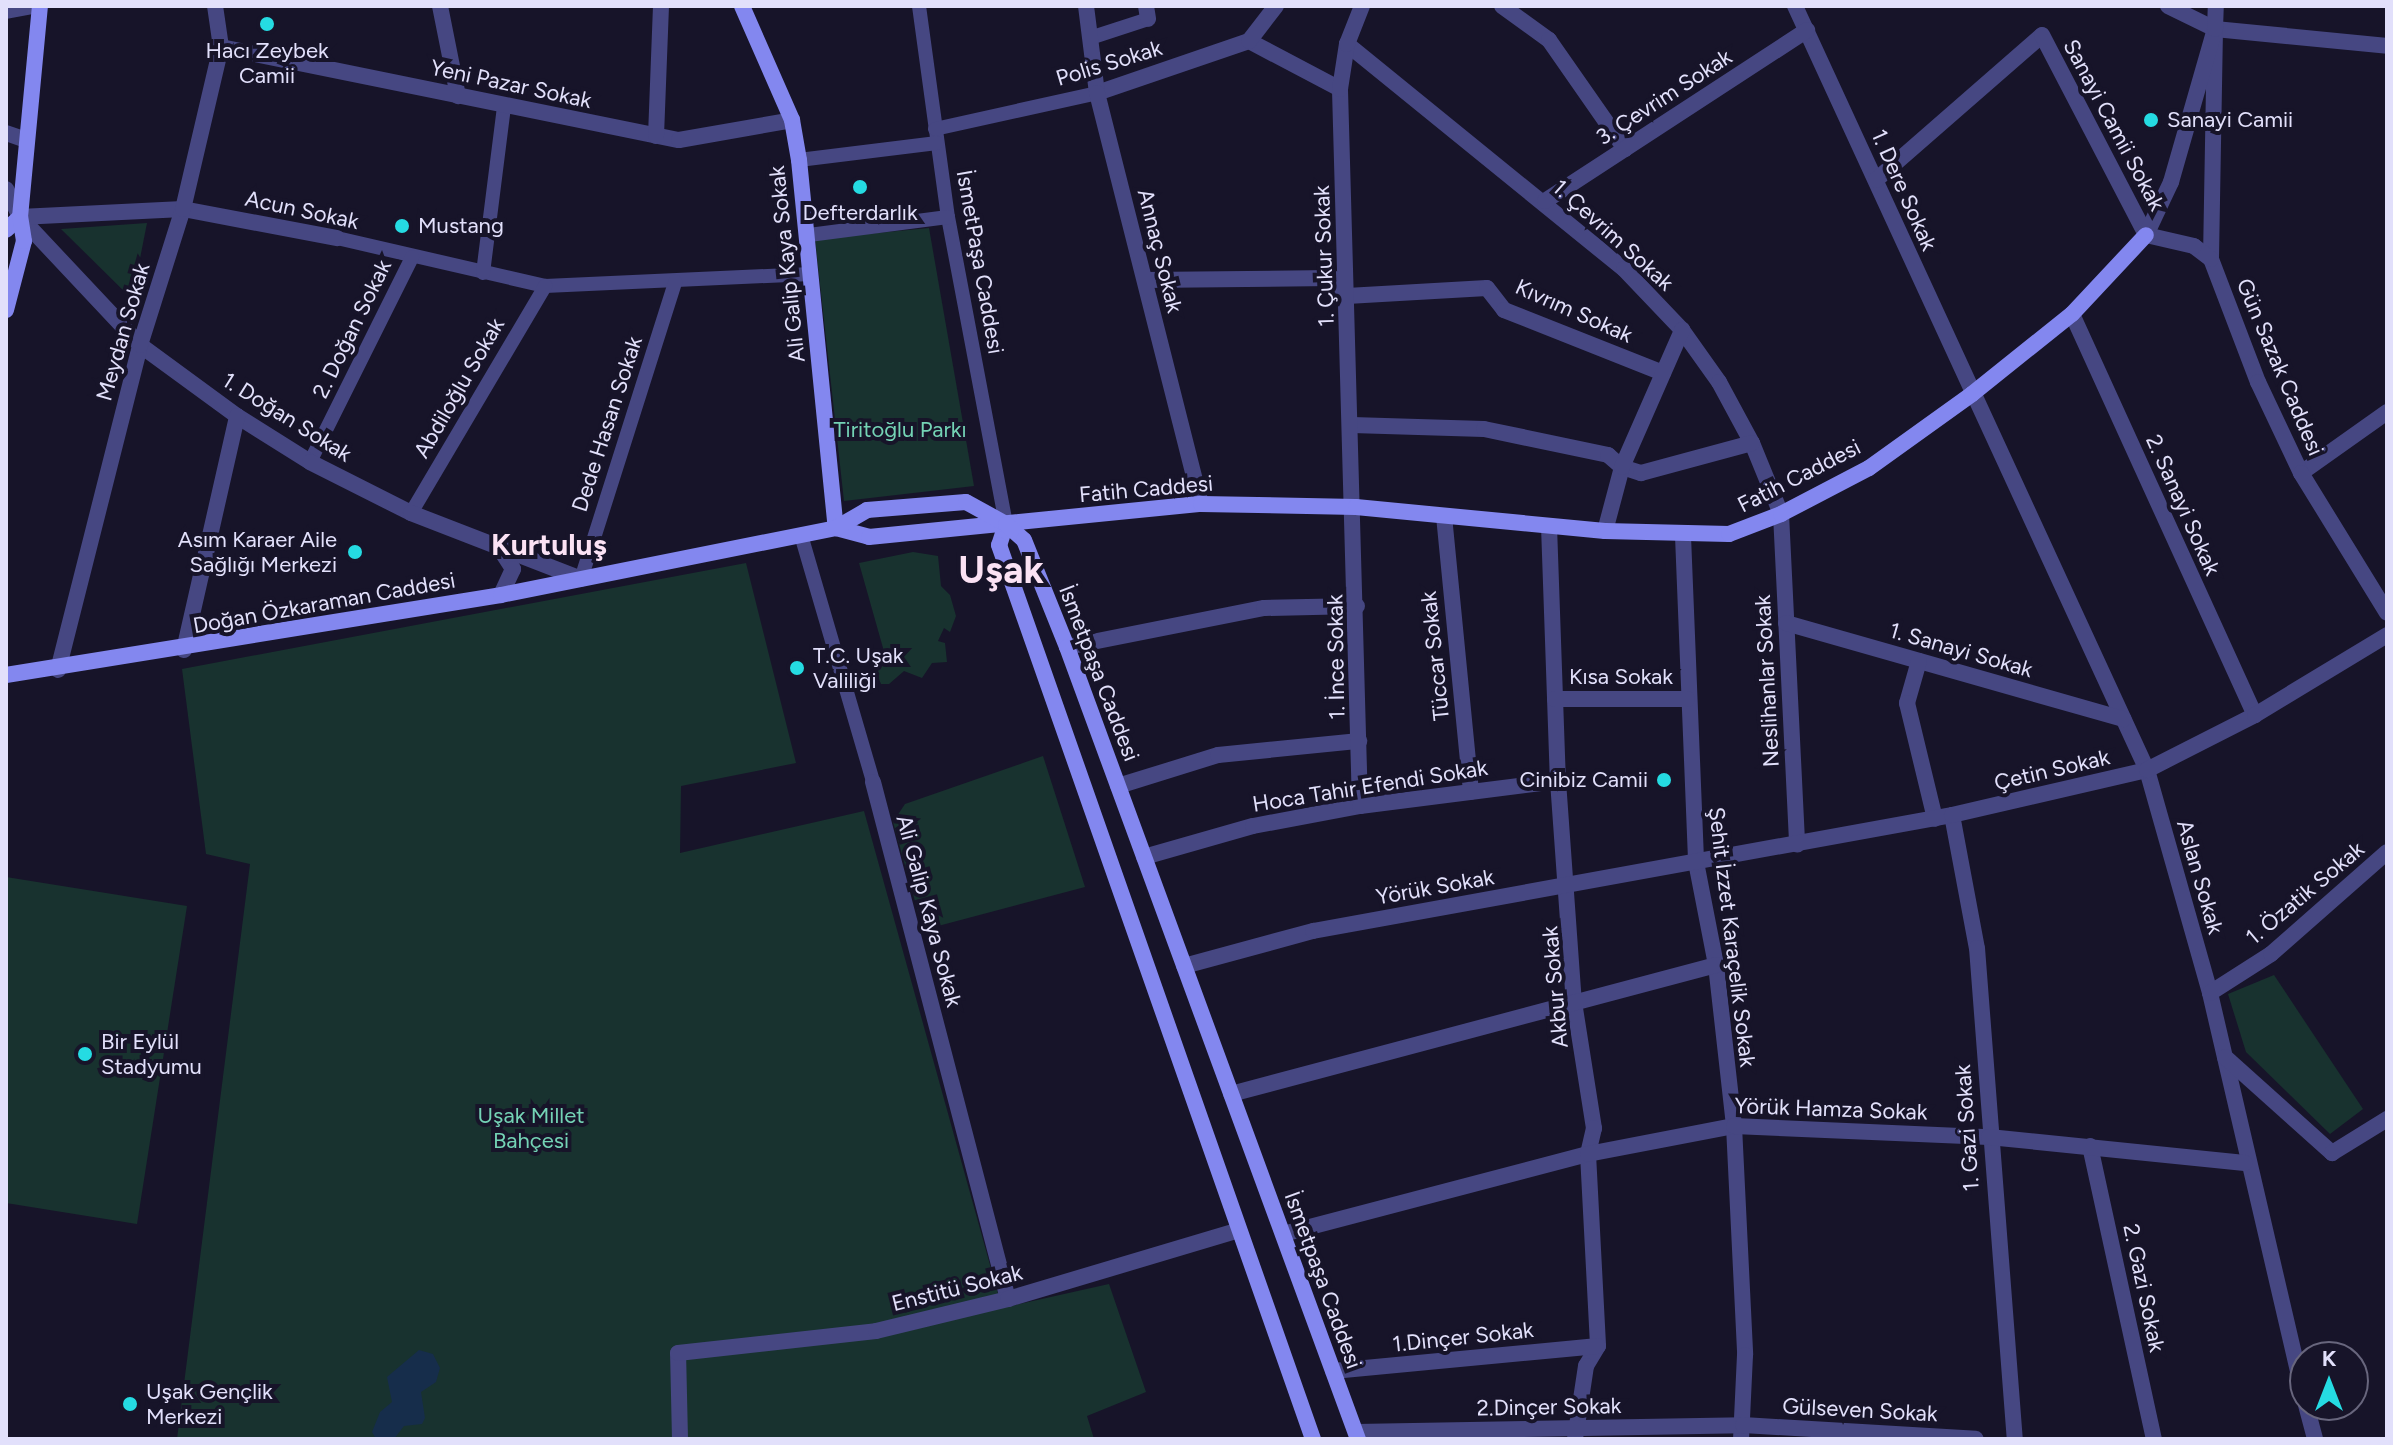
<!DOCTYPE html>
<html>
<head>
<meta charset="utf-8">
<style>
  body { margin:0 }
  #map { position:relative; width:2393px; height:1445px; overflow:hidden; background:#171429; font-family:Figtree,sans-serif }
  div>[style] { position:absolute }
  [style*='--x'] { left:calc(var(--x)*1px); top:calc(var(--y)*1px); width:calc(var(--w)*1px); rotate:calc(var(--a)*1deg) }
  .green>* { inset:0; background:#18322f }
  .water>* { inset:0; background:#162d4b }
  .pedestrian>* { height:14px; margin:-7px; padding:0 7px; transform-origin:7px; border-radius:7px; background:#464782 }
  .minor>* { height:16px; margin:-8px; padding:0 8px; transform-origin:8px; border-radius:8px; background:#464782 }
  .tertiary>* { height:16px; margin:-8px; padding:0 8px; transform-origin:8px; border-radius:8px; background:#464782 }
  .secondary>* { height:16px; margin:-8px; padding:0 8px; transform-origin:8px; border-radius:8px; background:#8387ef }
  .dots>* { width:22px; height:22px; translate:-50% -50%; box-sizing:border-box; border:4px solid #171429; border-radius:50% }
  span { translate:-50% -50%; white-space:nowrap; text-align:center; line-height:1.15; -webkit-text-stroke:8px #171429; paint-order:stroke }
  .poi-label { font-size:22px; color:#e2e0fb }
  .left { translate:0 -50%; text-align:left }
  .right { translate:-100% -50%; text-align:right }
  .street-label { font-size:22px; color:#e2e0fb }
  .park-label { font-size:22px; color:#74d3b5 }
  .district-label { font-size:30px; color:#fbe2f4; font-weight:700 }
  .town-label { font-size:38px; color:#fbe2f4; font-weight:700 }
  .frame { position:absolute; inset:0; border:8px solid #e2e0fb; pointer-events:none }
  .north { position:absolute; left:2289px; top:1341px; width:80px; height:80px; box-sizing:border-box; background:#171429; border:2px solid #68667d; border-radius:50%; rotate:0deg; font-size:22px; font-weight:700; line-height:32px; text-align:center; color:#e2e0fb }
  .north::after { content:''; display:block; margin:auto; width:28px; height:36px; background:#25dbe2; clip-path:polygon(50% 0,100% 100%,50% 72%,0 100%) }
</style>
</head>
<body>
<div id="map">
  <div class="green">
    <i style="clip-path:polygon(147px 223px,132px 299px,61px 229px)"></i>
    <i style="clip-path:polygon(929px 228px,974px 486px,844px 501px,815px 239px)"></i>
    <i style="clip-path:polygon(913px 552px,938px 556px,941px 586px,950px 595px,956px 616px,950px 632px,944px 628px,938px 641px,945px 643px,947px 662px,932px 663px,922px 678px,904px 671px,889px 684px,881px 684px,874px 667px,885px 655px,859px 563px)"></i>
    <i style="clip-path:polygon(746px 563px,796px 763px,681px 786px,680px 853px,864px 811px,1002px 1308px,1109px 1284px,1146px 1392px,1087px 1416px,1094px 1439px,177px 1439px,250px 864px,206px 854px,182px 669px)"></i>
    <i style="clip-path:polygon(1043px 756px,1085px 887px,923px 930px,893px 822px,905px 804px)"></i>
    <i style="clip-path:polygon(6px 877px,187px 906px,137px 1224px,6px 1203px)"></i>
    <i style="clip-path:polygon(2274px 975px,2363px 1109px,2330px 1134px,2246px 1052px,2228px 994px)"></i>
  </div>
  <div class="water">
    <i style="clip-path:polygon(419px 1350px,433px 1354px,440px 1368px,436px 1382px,421px 1392px,425px 1418px,422px 1424px,404px 1426px,394px 1439px,376px 1439px,372px 1432px,380px 1412px,392px 1402px,387px 1377px)"></i>
  </div>
  <div class="pedestrian">
    <i style="--x:919;--y:6;--w:213;--a:82.2"></i>
    <i style="--x:948;--y:217;--w:312;--a:79.3"></i>
    <i style="--x:1090;--y:38;--w:61;--a:-18.1"></i>
    <i style="--x:935;--y:129;--w:166;--a:-12.5"></i>
    <i style="--x:799;--y:160;--w:139;--a:-7"></i>
    <i style="--x:809;--y:235;--w:140;--a:-7.4"></i>
    <i style="--x:337;--y:238;--w:213;--a:13"></i>
    <i style="--x:545;--y:286;--w:266;--a:-2.6"></i>
    <i style="--x:483;--y:273;--w:168;--a:-82.8"></i>
    <i style="--x:310;--y:462;--w:229;--a:-63.5"></i>
    <i style="--x:411;--y:513;--w:264;--a:-59.4"></i>
    <i style="--x:801;--y:535;--w:257;--a:73.7"></i>
    <i style="--x:581;--y:579;--w:312;--a:-72.4"></i>
  </div>
  <div class="minor">
    <i style="--x:440;--y:6;--w:92;--a:78.7"></i>
    <i style="--x:1146;--y:6;--w:13;--a:81"></i>
    <i style="--x:1502;--y:6;--w:58;--a:35.9"></i>
    <i style="--x:1549;--y:40;--w:133;--a:55.1"></i>
    <i style="--x:1795;--y:6;--w:841;--a:65.26"></i>
    <i style="--x:2147;--y:770;--w:232;--a:74.2"></i>
    <i style="--x:2210;--y:993;--w:418;--a:76.9"></i>
    <i style="--x:2168;--y:6;--w:52;--a:26.1"></i>
    <i style="--x:2215;--y:29;--w:173;--a:5.6"></i>
    <i style="--x:6;--y:11;--w:26;--a:-11"></i>
    <i style="--x:1249;--y:41;--w:103;--a:27.8"></i>
    <i style="--x:1347;--y:44;--w:357;--a:39.1"></i>
    <i style="--x:1624;--y:269;--w:84;--a:46.4"></i>
    <i style="--x:1682;--y:330;--w:64;--a:54.6"></i>
    <i style="--x:1719;--y:382;--w:69;--a:61.6"></i>
    <i style="--x:1752;--y:443;--w:77;--a:67.8"></i>
    <i style="--x:1781;--y:514;--w:331;--a:87.2"></i>
    <i style="--x:221;--y:47;--w:467;--a:11.5"></i>
    <i style="--x:679;--y:140;--w:115;--a:-10"></i>
    <i style="--x:1097;--y:93;--w:161;--a:-18.9"></i>
    <i style="--x:1249;--y:41;--w:44;--a:-52.4"></i>
    <i style="--x:6;--y:133;--w:21;--a:19"></i>
    <i style="--x:656;--y:136;--w:130;--a:-87.8"></i>
    <i style="--x:1876;--y:180;--w:220;--a:-41.1"></i>
    <i style="--x:2042;--y:35;--w:225;--a:62.5"></i>
    <i style="--x:1545;--y:201;--w:313;--a:-33.1"></i>
    <i style="--x:20;--y:217;--w:175;--a:46.8"></i>
    <i style="--x:140;--y:345;--w:120;--a:36.2"></i>
    <i style="--x:237;--y:416;--w:86;--a:32.2"></i>
    <i style="--x:310;--y:462;--w:113;--a:26.8"></i>
    <i style="--x:411;--y:513;--w:182;--a:21.2"></i>
    <i style="--x:20;--y:217;--w:163;--a:-2.8"></i>
    <i style="--x:183;--y:209;--w:157;--a:10.7"></i>
    <i style="--x:1145;--y:280;--w:187;--a:-0.6"></i>
    <i style="--x:1332;--y:278;--w:23;--a:50"></i>
    <i style="--x:1347;--y:296;--w:140;--a:-3.3"></i>
    <i style="--x:1487;--y:288;--w:28;--a:52"></i>
    <i style="--x:1504;--y:310;--w:171;--a:21.6"></i>
    <i style="--x:2072;--y:314;--w:441;--a:65.5"></i>
    <i style="--x:1352;--y:425;--w:132;--a:1.7"></i>
    <i style="--x:1484;--y:429;--w:127;--a:11.8"></i>
    <i style="--x:1608;--y:455;--w:18;--a:41"></i>
    <i style="--x:1622;--y:467;--w:20;--a:18"></i>
    <i style="--x:1641;--y:473;--w:115;--a:-15.1"></i>
    <i style="--x:2301;--y:473;--w:105;--a:-35.3"></i>
    <i style="--x:1444;--y:516;--w:277;--a:84.4"></i>
    <i style="--x:1549;--y:526;--w:255;--a:88"></i>
    <i style="--x:1558;--y:781;--w:222;--a:85.9"></i>
    <i style="--x:1574;--y:1002;--w:128;--a:81"></i>
    <i style="--x:1594;--y:1128;--w:27;--a:103"></i>
    <i style="--x:1588;--y:1154;--w:192;--a:87"></i>
    <i style="--x:1598;--y:1346;--w:23;--a:121"></i>
    <i style="--x:1586;--y:1366;--w:74;--a:98.6"></i>
    <i style="--x:1605;--y:531;--w:66;--a:-75.1"></i>
    <i style="--x:1622;--y:467;--w:150;--a:-66.3"></i>
    <i style="--x:1683;--y:536;--w:326;--a:87.7"></i>
    <i style="--x:1696;--y:862;--w:105;--a:79"></i>
    <i style="--x:1716;--y:965;--w:162;--a:83.6"></i>
    <i style="--x:1734;--y:1126;--w:229;--a:87.2"></i>
    <i style="--x:1745;--y:1355;--w:84;--a:92.7"></i>
    <i style="--x:500;--y:549;--w:24;--a:57"></i>
    <i style="--x:513;--y:569;--w:29;--a:115"></i>
    <i style="--x:1786;--y:623;--w:351;--a:15.9"></i>
    <i style="--x:1067;--y:647;--w:201;--a:-11.2"></i>
    <i style="--x:1264;--y:608;--w:93;--a:-1.2"></i>
    <i style="--x:184;--y:650;--w:240;--a:-77.2"></i>
    <i style="--x:1919;--y:661;--w:44;--a:105.9"></i>
    <i style="--x:1907;--y:703;--w:119;--a:76.4"></i>
    <i style="--x:58;--y:670;--w:335;--a:-75.8"></i>
    <i style="--x:140;--y:345;--w:143;--a:-72.5"></i>
    <i style="--x:183;--y:209;--w:166;--a:-76.8"></i>
    <i style="--x:221;--y:47;--w:41;--a:-98.3"></i>
    <i style="--x:1555;--y:699;--w:132;--a:0"></i>
    <i style="--x:873;--y:782;--w:534;--a:75.37"></i>
    <i style="--x:1118;--y:786;--w:105;--a:-17.2"></i>
    <i style="--x:1218;--y:755;--w:142;--a:-5.7"></i>
    <i style="--x:1360;--y:806;--w:717;--a:-91.6"></i>
    <i style="--x:1340;--y:89;--w:46;--a:-81.2"></i>
    <i style="--x:1347;--y:44;--w:41;--a:-68.5"></i>
    <i style="--x:1952;--y:815;--w:135;--a:79.4"></i>
    <i style="--x:1977;--y:948;--w:492;--a:85.6"></i>
    <i style="--x:1144;--y:857;--w:113;--a:-15.9"></i>
    <i style="--x:1253;--y:826;--w:109;--a:-10.6"></i>
    <i style="--x:1360;--y:806;--w:200;--a:-7.2"></i>
    <i style="--x:1184;--y:966;--w:134;--a:-15.2"></i>
    <i style="--x:1313;--y:931;--w:649;--a:-10.29"></i>
    <i style="--x:1952;--y:815;--w:200;--a:-13"></i>
    <i style="--x:2147;--y:770;--w:121;--a:-27"></i>
    <i style="--x:2255;--y:715;--w:154;--a:-31.2"></i>
    <i style="--x:2210;--y:993;--w:72;--a:-32.6"></i>
    <i style="--x:2271;--y:954;--w:154;--a:-41.3"></i>
    <i style="--x:2225;--y:1057;--w:144;--a:41.9"></i>
    <i style="--x:2332;--y:1153;--w:65;--a:-31.7"></i>
    <i style="--x:1231;--y:1094;--w:502;--a:-14.89"></i>
    <i style="--x:2090;--y:1146;--w:300;--a:77.7"></i>
    <i style="--x:1283;--y:1234;--w:315;--a:-14.7"></i>
    <i style="--x:1588;--y:1154;--w:149;--a:-10.9"></i>
    <i style="--x:1734;--y:1126;--w:255;--a:2.5"></i>
    <i style="--x:1989;--y:1137;--w:257;--a:5.8"></i>
    <i style="--x:1333;--y:1371;--w:266;--a:-5.4"></i>
    <i style="--x:2306;--y:1405;--w:35;--a:75"></i>
    <i style="--x:1356;--y:1432;--w:387;--a:-1"></i>
    <i style="--x:1743;--y:1425;--w:233;--a:3.4"></i>
    <i style="--x:680;--y:1439;--w:86;--a:-91.3"></i>
    <i style="--x:678;--y:1353;--w:199;--a:-6.3"></i>
    <i style="--x:876;--y:1331;--w:136;--a:-13.6"></i>
    <i style="--x:1008;--y:1299;--w:241;--a:-16.6"></i>
  </div>
  <div class="tertiary">
    <i style="--x:1086;--y:6;--w:88;--a:82.8"></i>
    <i style="--x:1097;--y:93;--w:424;--a:75.8"></i>
    <i style="--x:2215;--y:29;--w:230;--a:91"></i>
    <i style="--x:2211;--y:259;--w:132;--a:69.1"></i>
    <i style="--x:2258;--y:382;--w:101;--a:64.7"></i>
    <i style="--x:2301;--y:473;--w:164;--a:58.4"></i>
    <i style="--x:6;--y:189;--w:31;--a:63"></i>
    <i style="--x:2211;--y:259;--w:21;--a:-143"></i>
    <i style="--x:2194;--y:246;--w:49;--a:-167.1"></i>
    <i style="--x:2146;--y:235;--w:59;--a:-64.7"></i>
    <i style="--x:2171;--y:182;--w:159;--a:-74"></i>
    <i style="--x:2215;--y:29;--w:23;--a:-88"></i>
  </div>
  <div class="secondary">
    <i style="--x:742;--y:6;--w:124;--a:66.3"></i>
    <i style="--x:792;--y:120;--w:41;--a:80.1"></i>
    <i style="--x:799;--y:160;--w:370;--a:84.3"></i>
    <i style="--x:6;--y:230;--w:19;--a:-43"></i>
    <i style="--x:20;--y:217;--w:212;--a:-84.6"></i>
    <i style="--x:6;--y:310;--w:71;--a:-75.4"></i>
    <i style="--x:24;--y:241;--w:24;--a:-99"></i>
    <i style="--x:1006;--y:524;--w:22;--a:108"></i>
    <i style="--x:999;--y:545;--w:948;--a:70.65"></i>
    <i style="--x:836;--y:528;--w:34;--a:15"></i>
    <i style="--x:869;--y:537;--w:334;--a:-5.7"></i>
    <i style="--x:1201;--y:504;--w:155;--a:1.1"></i>
    <i style="--x:1356;--y:507;--w:250;--a:5.5"></i>
    <i style="--x:1605;--y:531;--w:124;--a:1.4"></i>
    <i style="--x:1729;--y:534;--w:56;--a:-21"></i>
    <i style="--x:1781;--y:514;--w:99;--a:-27.6"></i>
    <i style="--x:1869;--y:468;--w:127;--a:-35.7"></i>
    <i style="--x:1972;--y:394;--w:128;--a:-38.7"></i>
    <i style="--x:2072;--y:314;--w:108;--a:-46.9"></i>
    <i style="--x:6;--y:675;--w:501;--a:-9.18"></i>
    <i style="--x:501;--y:595;--w:342;--a:-11.3"></i>
    <i style="--x:836;--y:528;--w:36;--a:-30"></i>
    <i style="--x:867;--y:510;--w:99;--a:-4.6"></i>
    <i style="--x:966;--y:502;--w:46;--a:28.8"></i>
    <i style="--x:1006;--y:524;--w:24;--a:42"></i>
    <i style="--x:1024;--y:540;--w:115;--a:68.1"></i>
    <i style="--x:1067;--y:647;--w:844;--a:69.83"></i>
  </div>
  <div class="dots">
    <i style="left:267px;top:24px;background:#25dbe2"></i>
    <i style="left:2151px;top:120px;background:#25dbe2"></i>
    <i style="left:860px;top:187px;background:#25dbe2"></i>
    <i style="left:402px;top:226px;background:#25dbe2"></i>
    <i style="left:355px;top:552px;background:#25dbe2"></i>
    <i style="left:797px;top:668px;background:#25dbe2"></i>
    <i style="left:1664px;top:780px;background:#25dbe2"></i>
    <i style="left:85px;top:1054px;background:#25dbe2"></i>
    <i style="left:130px;top:1404px;background:#25dbe2"></i>
  </div>
  <div class="poi-label">
    <span style="left:267px;top:63px">Hacı Zeybek<br>Camii</span>
    <span class="left" style="left:2167px;top:120px">Sanayi Camii</span>
    <span style="left:860px;top:213px">Defterdarlık</span>
    <span class="left" style="left:418px;top:226px">Mustang</span>
    <span class="right" style="left:337px;top:552px">Asım Karaer Aile<br>Sağlığı Merkezi</span>
    <span class="left" style="left:813px;top:668px">T.C. Uşak<br>Valiliği</span>
    <span class="right" style="left:1648px;top:780px">Cinibiz Camii</span>
    <span class="left" style="left:101px;top:1054px">Bir Eylül<br>Stadyumu</span>
    <span class="left" style="left:146px;top:1404px">Uşak Gençlik<br>Merkezi</span>
  </div>
  <div class="street-label">
    <span style="left:1109px;top:63px;rotate:-17deg">Polis Sokak</span>
    <span style="left:511px;top:84px;rotate:12deg">Yeni Pazar Sokak</span>
    <span style="left:1664px;top:97px;rotate:-33deg">3. Çevrim Sokak</span>
    <span style="left:2114px;top:125px;rotate:62deg">Sanayi Camii Sokak</span>
    <span style="left:1904px;top:190px;rotate:66deg">1. Dere Sokak</span>
    <span style="left:302px;top:210px;rotate:12deg">Acun Sokak</span>
    <span style="left:1613px;top:235px;rotate:42deg">1. Çevrim Sokak</span>
    <span style="left:1160px;top:251px;rotate:76deg">Annaç Sokak</span>
    <span style="left:1324px;top:256px;rotate:-92deg">1. Çukur Sokak</span>
    <span style="left:980px;top:262px;rotate:80deg">İsmetPaşa Caddesi</span>
    <span style="left:787px;top:264px;rotate:-96deg">Ali Galip Kaya Sokak</span>
    <span style="left:1574px;top:311px;rotate:24deg">Kıvrım Sokak</span>
    <span style="left:352px;top:329px;rotate:-64deg">2. Doğan Sokak</span>
    <span style="left:123px;top:332px;rotate:-74deg">Meydan Sokak</span>
    <span style="left:2280px;top:367px;rotate:67deg">Gün Sazak Caddesi</span>
    <span style="left:459px;top:388px;rotate:-60deg">Abdiloğlu Sokak</span>
    <span style="left:287px;top:417px;rotate:32deg">1. Doğan Sokak</span>
    <span style="left:607px;top:424px;rotate:-72deg">Dede Hasan Sokak</span>
    <span style="left:1799px;top:476px;rotate:-27deg">Fatih Caddesi</span>
    <span style="left:1146px;top:489px;rotate:-5deg">Fatih Caddesi</span>
    <span style="left:2183px;top:505px;rotate:66deg">2. Sanayi Sokak</span>
    <span style="left:324px;top:603px;rotate:-10deg">Doğan Özkaraman Caddesi</span>
    <span style="left:1961px;top:650px;rotate:16deg">1. Sanayi Sokak</span>
    <span style="left:1435px;top:656px;rotate:-96deg">Tüccar Sokak</span>
    <span style="left:1336px;top:657px;rotate:-91deg">1. İnce Sokak</span>
    <span style="left:1099px;top:673px;rotate:69deg">İsmetpaşa Caddesi</span>
    <span style="left:1621px;top:677px">Kısa Sokak</span>
    <span style="left:1767px;top:681px;rotate:-93deg">Neslihanlar Sokak</span>
    <span style="left:2052px;top:770px;rotate:-13deg">Çetin Sokak</span>
    <span style="left:1370px;top:786px;rotate:-9deg">Hoca Tahir Efendi Sokak</span>
    <span style="left:2200px;top:877px;rotate:74deg">Aslan Sokak</span>
    <span style="left:1435px;top:887px;rotate:-10deg">Yörük Sokak</span>
    <span style="left:2305px;top:893px;rotate:-40deg">1. Özatik Sokak</span>
    <span style="left:929px;top:911px;rotate:75deg">Ali Galip Kaya Sokak</span>
    <span style="left:1732px;top:937px;rotate:83deg">Şehit İzzet Karaçelik Sokak</span>
    <span style="left:1555px;top:987px;rotate:-95deg">Akbur Sokak</span>
    <span style="left:1831px;top:1109px;rotate:2deg">Yörük Hamza Sokak</span>
    <span style="left:1967px;top:1128px;rotate:-94deg">1. Gazi Sokak</span>
    <span style="left:1323px;top:1280px;rotate:70deg">İsmetpaşa Caddesi</span>
    <span style="left:957px;top:1288px;rotate:-14deg">Enstitü Sokak</span>
    <span style="left:2144px;top:1288px;rotate:78deg">2. Gazi Sokak</span>
    <span style="left:1463px;top:1337px;rotate:-6deg">1.Dinçer Sokak</span>
    <span style="left:1549px;top:1407px;rotate:-1deg">2.Dinçer Sokak</span>
    <span style="left:1860px;top:1410px;rotate:3deg">Gülseven Sokak</span>
  </div>
  <div class="park-label">
    <span style="left:900px;top:430px">Tiritoğlu Parkı</span>
    <span style="left:531px;top:1128px">Uşak Millet<br>Bahçesi</span>
  </div>
  <div class="district-label">
    <span style="left:549px;top:545px">Kurtuluş</span>
  </div>
  <div class="town-label">
    <span style="left:1001px;top:571px">Uşak</span>
  </div>
  <div class="frame"></div>
  <div class="north">K</div>
</div>
</body>
</html>
